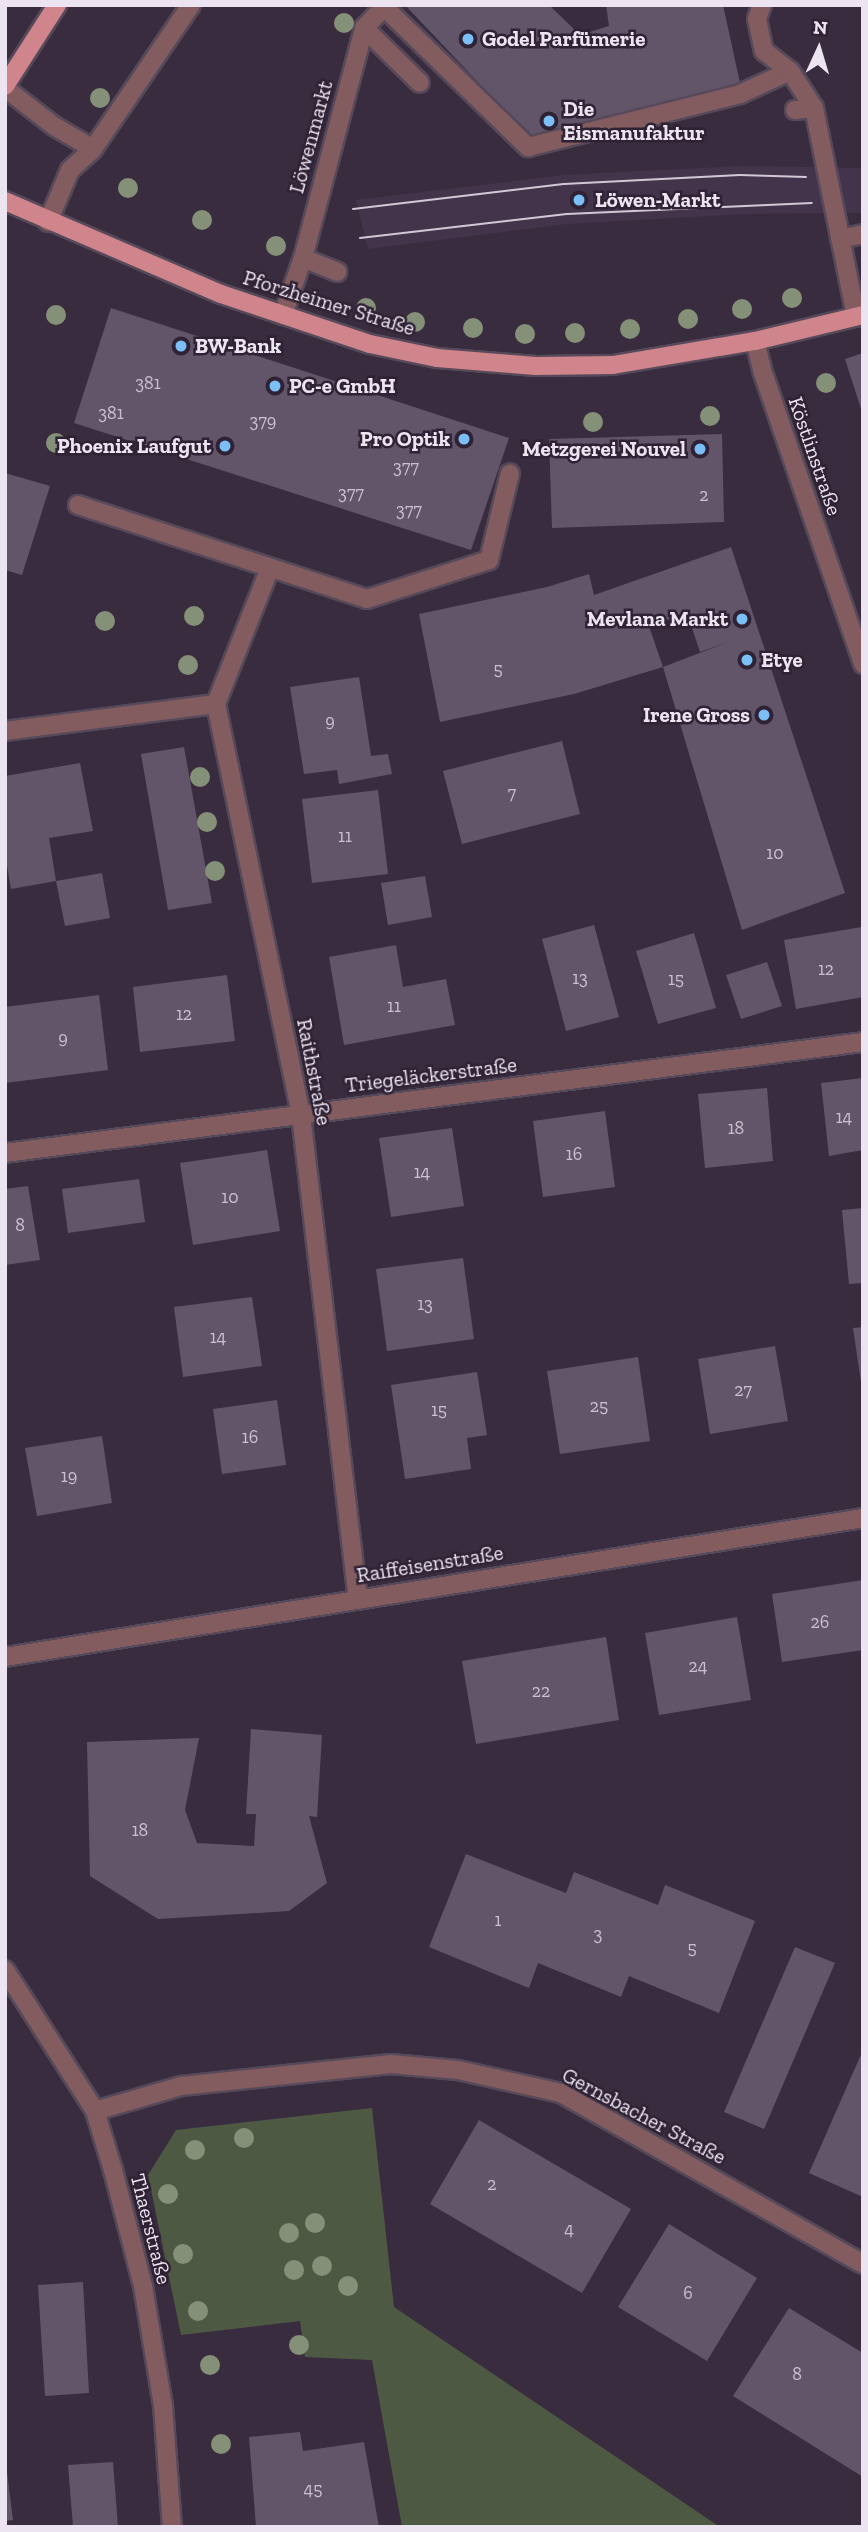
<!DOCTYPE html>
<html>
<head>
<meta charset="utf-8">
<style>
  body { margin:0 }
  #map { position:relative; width:868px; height:2532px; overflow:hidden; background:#392c3e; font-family:"Zilla Slab",serif }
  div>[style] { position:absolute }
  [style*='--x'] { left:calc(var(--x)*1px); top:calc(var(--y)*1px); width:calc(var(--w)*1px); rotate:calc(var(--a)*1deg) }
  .built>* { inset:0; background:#44344b }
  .green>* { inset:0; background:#4e5943 }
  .building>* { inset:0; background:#635569 }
  .roads { filter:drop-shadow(2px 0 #56495a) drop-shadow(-2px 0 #56495a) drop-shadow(0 2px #56495a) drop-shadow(0 -2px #56495a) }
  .minor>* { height:18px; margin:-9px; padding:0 9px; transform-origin:9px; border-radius:9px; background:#825c5f }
  .major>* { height:18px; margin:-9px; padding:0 9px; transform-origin:9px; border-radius:9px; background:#d0848b }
  .tram>* { height:2px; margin:-1px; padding:0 1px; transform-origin:1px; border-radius:1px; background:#d1c8d5 }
  .trees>* { width:20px; height:20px; margin:-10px; border-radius:50%; background:#859078 }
  .dots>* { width:19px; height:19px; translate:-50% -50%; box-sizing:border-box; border:4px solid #2f2234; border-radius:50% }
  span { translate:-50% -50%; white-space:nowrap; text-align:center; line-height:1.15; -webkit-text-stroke:5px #2f2234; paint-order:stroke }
  .number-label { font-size:18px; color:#cac0ce }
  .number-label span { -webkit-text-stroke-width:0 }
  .poi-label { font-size:21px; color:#ece4f0; font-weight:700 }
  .left { translate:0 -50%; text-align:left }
  .right { translate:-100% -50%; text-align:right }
  .street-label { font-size:21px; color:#ece4f0 }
  .frame { position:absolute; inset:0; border:7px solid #ece4f0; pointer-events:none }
  .north { position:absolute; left:784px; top:14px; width:70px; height:70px; -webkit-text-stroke:5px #2f2234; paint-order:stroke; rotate:4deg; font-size:19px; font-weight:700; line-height:28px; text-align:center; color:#ece4f0 }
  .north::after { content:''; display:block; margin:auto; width:24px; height:32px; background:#ece4f0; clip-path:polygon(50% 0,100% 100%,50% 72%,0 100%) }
</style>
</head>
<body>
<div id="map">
  <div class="built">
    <i style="clip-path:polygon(739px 166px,863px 168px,863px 213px,746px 214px,567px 224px,368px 249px,356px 200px,563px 175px)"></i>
  </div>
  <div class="green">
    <i style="clip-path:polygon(372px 2108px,394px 2307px,720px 2527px,402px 2527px,372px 2360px,305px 2357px,300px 2321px,181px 2335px,148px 2175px,176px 2130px)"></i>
  </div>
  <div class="building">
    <i style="clip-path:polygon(405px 5px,549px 5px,580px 35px,609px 26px,606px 5px,723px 5px,740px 83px,529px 136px)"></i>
    <i style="clip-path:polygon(111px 308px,509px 438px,471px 550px,74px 423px)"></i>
    <i style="clip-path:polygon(863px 353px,863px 412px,862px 412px,845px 359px)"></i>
    <i style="clip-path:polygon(722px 434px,724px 522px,552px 528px,549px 439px)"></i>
    <i style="clip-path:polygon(5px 473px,50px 486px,22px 575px,5px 570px)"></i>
    <i style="clip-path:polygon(731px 547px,845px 893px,742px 930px,663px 667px,731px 641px,700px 652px,687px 613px,649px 626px,663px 667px,574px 694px,440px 722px,419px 614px,547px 587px,589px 574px,594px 595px)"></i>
    <i style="clip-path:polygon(359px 677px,371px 756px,388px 754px,392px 774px,339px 784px,337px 770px,304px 774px,290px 687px)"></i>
    <i style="clip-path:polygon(562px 741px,580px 814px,462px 844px,443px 771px)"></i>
    <i style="clip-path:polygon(184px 747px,212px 903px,168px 910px,141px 754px)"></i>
    <i style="clip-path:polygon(80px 763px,93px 831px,49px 838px,56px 881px,11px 889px,5px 854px,5px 776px)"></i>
    <i style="clip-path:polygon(378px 790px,388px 874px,312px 883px,302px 799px)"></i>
    <i style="clip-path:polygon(102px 873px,110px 918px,65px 926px,56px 881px)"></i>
    <i style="clip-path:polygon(425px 876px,432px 917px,388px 925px,381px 883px)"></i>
    <i style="clip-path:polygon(594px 925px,619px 1017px,566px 1031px,542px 939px)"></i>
    <i style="clip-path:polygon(862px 927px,863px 997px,796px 1009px,784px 940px)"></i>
    <i style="clip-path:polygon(694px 933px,716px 1008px,658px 1024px,636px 951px)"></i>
    <i style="clip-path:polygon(396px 945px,403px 987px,446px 979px,455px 1025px,344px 1045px,329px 957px)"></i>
    <i style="clip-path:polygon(767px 962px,782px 1006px,741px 1019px,726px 975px)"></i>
    <i style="clip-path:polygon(227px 975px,235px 1041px,140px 1052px,133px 987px)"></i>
    <i style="clip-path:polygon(99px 995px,108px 1070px,5px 1083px,5px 1007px)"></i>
    <i style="clip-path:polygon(863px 1078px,863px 1150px,829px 1156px,821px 1083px)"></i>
    <i style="clip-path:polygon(767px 1088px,773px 1161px,705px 1168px,698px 1094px)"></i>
    <i style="clip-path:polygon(605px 1111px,615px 1187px,543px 1197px,533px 1121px)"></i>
    <i style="clip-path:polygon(452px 1128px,464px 1206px,391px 1217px,379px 1138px)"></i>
    <i style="clip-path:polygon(267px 1150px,280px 1231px,193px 1245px,180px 1163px)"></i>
    <i style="clip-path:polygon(139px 1179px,145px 1222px,68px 1233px,62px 1189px)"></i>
    <i style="clip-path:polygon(28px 1186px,40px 1260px,5px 1265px,5px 1189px)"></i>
    <i style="clip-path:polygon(863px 1208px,863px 1283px,849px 1284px,842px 1210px)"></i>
    <i style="clip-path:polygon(463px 1258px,474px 1339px,387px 1351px,376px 1269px)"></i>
    <i style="clip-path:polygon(252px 1297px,262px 1366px,183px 1377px,174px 1307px)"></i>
    <i style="clip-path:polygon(863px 1327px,863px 1382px,861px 1382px,853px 1328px)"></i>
    <i style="clip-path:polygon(775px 1346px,788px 1421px,710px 1434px,698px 1359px)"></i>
    <i style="clip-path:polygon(638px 1357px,650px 1441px,560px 1454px,547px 1371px)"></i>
    <i style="clip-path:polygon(477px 1372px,487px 1435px,467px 1438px,471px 1469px,405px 1479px,391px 1385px)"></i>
    <i style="clip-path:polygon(277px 1400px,286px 1465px,222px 1474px,213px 1409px)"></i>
    <i style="clip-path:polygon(102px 1436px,112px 1503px,37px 1516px,25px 1448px)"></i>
    <i style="clip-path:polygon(863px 1580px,863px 1650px,782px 1662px,772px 1594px)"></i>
    <i style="clip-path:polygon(737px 1617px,751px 1700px,659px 1715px,645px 1633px)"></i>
    <i style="clip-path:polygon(606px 1637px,619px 1720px,476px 1744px,462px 1661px)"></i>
    <i style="clip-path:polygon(251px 1729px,322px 1735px,317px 1817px,309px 1816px,327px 1883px,289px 1911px,158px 1919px,90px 1876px,87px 1742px,199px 1738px,185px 1810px,197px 1843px,254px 1846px,256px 1814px,246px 1814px)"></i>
    <i style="clip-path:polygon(466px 1854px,566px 1893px,574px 1872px,658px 1905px,665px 1885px,755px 1921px,719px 2013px,629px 1976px,621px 1997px,538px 1963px,529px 1988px,429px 1947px)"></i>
    <i style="clip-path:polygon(795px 1947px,835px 1963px,764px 2129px,724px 2112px)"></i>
    <i style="clip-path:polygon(863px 2050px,863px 2197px,809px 2173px)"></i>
    <i style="clip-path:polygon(479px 2120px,631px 2209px,582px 2293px,430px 2204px)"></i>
    <i style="clip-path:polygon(669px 2224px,757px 2278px,707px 2361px,618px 2307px)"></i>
    <i style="clip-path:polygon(83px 2282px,89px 2393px,45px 2396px,38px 2285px)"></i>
    <i style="clip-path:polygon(789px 2308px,863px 2353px,863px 2477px,733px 2396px)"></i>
    <i style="clip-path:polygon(300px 2432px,303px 2451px,364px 2442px,379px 2527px,256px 2527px,249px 2437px)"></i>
    <i style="clip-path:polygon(5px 2456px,13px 2520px,5px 2521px)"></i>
    <i style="clip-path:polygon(113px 2462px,118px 2527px,73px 2527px,68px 2465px)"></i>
  </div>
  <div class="roads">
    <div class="minor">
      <i style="--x:382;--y:5;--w:204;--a:44.2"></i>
      <i style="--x:528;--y:147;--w:219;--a:-14"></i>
      <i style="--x:740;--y:94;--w:55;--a:-24.7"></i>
      <i style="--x:762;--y:5;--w:15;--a:110"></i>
      <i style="--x:757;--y:19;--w:33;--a:78"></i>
      <i style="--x:764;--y:51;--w:33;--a:38"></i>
      <i style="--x:790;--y:71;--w:44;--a:57"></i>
      <i style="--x:814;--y:108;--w:213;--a:78.6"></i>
      <i style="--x:364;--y:28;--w:78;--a:44.5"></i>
      <i style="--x:5;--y:88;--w:62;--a:37.8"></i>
      <i style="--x:54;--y:126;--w:45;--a:30.5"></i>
      <i style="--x:795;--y:110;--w:19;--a:-6"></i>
      <i style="--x:48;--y:222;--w:56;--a:-67.1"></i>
      <i style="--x:70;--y:170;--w:31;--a:-42"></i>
      <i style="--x:93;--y:149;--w:174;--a:-55.8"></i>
      <i style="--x:840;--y:239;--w:24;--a:-12"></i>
      <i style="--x:303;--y:258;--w:37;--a:22"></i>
      <i style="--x:283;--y:315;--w:60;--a:-70.7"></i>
      <i style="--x:303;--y:258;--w:238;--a:-75.1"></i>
      <i style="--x:364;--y:28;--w:29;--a:-46"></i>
      <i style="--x:755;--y:341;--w:30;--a:76"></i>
      <i style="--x:762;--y:370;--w:311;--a:71"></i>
      <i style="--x:78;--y:505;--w:304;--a:18"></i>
      <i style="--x:367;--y:599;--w:128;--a:-17.7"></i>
      <i style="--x:489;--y:560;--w:89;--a:-76.4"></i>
      <i style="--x:270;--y:568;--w:146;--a:111.7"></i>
      <i style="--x:216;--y:704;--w:420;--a:78.3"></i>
      <i style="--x:301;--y:1115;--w:486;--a:83.3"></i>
      <i style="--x:5;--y:731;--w:213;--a:-7.3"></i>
      <i style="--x:5;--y:1153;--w:865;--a:-7.37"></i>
      <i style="--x:5;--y:1657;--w:869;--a:-9.2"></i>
      <i style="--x:5;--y:1970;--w:167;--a:57.4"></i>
      <i style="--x:95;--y:2111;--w:62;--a:73"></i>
      <i style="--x:113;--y:2170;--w:120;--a:75.5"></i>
      <i style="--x:143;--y:2286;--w:121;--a:80.5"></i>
      <i style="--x:163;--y:2405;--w:122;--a:85.8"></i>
      <i style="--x:95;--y:2111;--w:90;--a:-16.2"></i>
      <i style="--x:181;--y:2086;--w:211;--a:-6"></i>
      <i style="--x:391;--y:2064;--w:67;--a:5.1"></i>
      <i style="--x:458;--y:2070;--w:106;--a:12.6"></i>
      <i style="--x:561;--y:2093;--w:347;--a:29.5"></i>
    </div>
    <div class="major">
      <i style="--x:5;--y:86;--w:96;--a:-57.3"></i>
      <i style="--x:5;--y:201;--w:235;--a:23.3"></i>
      <i style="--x:221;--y:294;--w:157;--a:18.6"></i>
      <i style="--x:370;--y:344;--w:68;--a:11.8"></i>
      <i style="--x:437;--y:358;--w:99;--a:4.6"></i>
      <i style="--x:536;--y:366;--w:77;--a:-0.7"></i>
      <i style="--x:613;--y:365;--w:144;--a:-9.6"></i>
      <i style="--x:755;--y:341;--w:111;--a:-13.5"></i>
    </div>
  </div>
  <div class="tram">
    <i style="--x:353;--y:209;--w:212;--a:-6.8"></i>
    <i style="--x:564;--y:184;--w:176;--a:-2.9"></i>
    <i style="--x:740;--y:175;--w:66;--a:1.7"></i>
    <i style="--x:360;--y:238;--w:208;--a:-6.6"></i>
    <i style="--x:567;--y:214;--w:245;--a:-2.6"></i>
  </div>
  <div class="trees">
    <i style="left:344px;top:23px"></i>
    <i style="left:100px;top:98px"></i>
    <i style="left:128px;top:188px"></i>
    <i style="left:202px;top:220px"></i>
    <i style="left:276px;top:246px"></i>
    <i style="left:792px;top:298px"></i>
    <i style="left:366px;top:308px"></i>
    <i style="left:742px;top:309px"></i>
    <i style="left:56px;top:315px"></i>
    <i style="left:688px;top:319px"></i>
    <i style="left:415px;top:322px"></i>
    <i style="left:473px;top:328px"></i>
    <i style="left:630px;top:329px"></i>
    <i style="left:575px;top:333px"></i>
    <i style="left:525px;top:334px"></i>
    <i style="left:826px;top:383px"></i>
    <i style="left:710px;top:416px"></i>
    <i style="left:593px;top:422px"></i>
    <i style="left:56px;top:443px"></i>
    <i style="left:194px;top:616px"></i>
    <i style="left:105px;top:621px"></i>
    <i style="left:188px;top:665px"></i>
    <i style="left:200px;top:777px"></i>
    <i style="left:207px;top:822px"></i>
    <i style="left:215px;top:871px"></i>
    <i style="left:244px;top:2138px"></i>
    <i style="left:195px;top:2150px"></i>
    <i style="left:168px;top:2194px"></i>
    <i style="left:315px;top:2223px"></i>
    <i style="left:289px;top:2233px"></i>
    <i style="left:183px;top:2254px"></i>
    <i style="left:322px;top:2266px"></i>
    <i style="left:294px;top:2270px"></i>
    <i style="left:348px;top:2286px"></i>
    <i style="left:198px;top:2311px"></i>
    <i style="left:299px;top:2345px"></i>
    <i style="left:210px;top:2365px"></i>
    <i style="left:221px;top:2444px"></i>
  </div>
  <div class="dots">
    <i style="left:468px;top:39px;background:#7bbef8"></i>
    <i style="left:549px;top:121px;background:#7bbef8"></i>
    <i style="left:579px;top:200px;background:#7bbef8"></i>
    <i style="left:181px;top:346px;background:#7bbef8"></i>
    <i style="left:275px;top:386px;background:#7bbef8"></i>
    <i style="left:464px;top:439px;background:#7bbef8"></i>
    <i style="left:225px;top:446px;background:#7bbef8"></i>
    <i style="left:700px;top:449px;background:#7bbef8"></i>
    <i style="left:742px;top:619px;background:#7bbef8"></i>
    <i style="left:747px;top:660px;background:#7bbef8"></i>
    <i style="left:764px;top:715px;background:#7bbef8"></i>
  </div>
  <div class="number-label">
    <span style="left:148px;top:383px">381</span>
    <span style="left:111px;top:413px">381</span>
    <span style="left:263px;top:421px">379</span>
    <span style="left:406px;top:467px">377</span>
    <span style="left:351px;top:493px">377</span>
    <span style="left:704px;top:495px">2</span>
    <span style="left:409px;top:510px">377</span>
    <span style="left:498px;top:669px">5</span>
    <span style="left:330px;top:721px">9</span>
    <span style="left:512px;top:793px">7</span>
    <span style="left:345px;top:836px">11</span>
    <span style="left:775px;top:853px">10</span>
    <span style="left:826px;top:969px">12</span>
    <span style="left:580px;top:978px">13</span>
    <span style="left:676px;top:979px">15</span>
    <span style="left:394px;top:1006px">11</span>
    <span style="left:184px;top:1014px">12</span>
    <span style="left:63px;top:1038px">9</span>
    <span style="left:844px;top:1117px">14</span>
    <span style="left:736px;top:1128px">18</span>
    <span style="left:574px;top:1154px">16</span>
    <span style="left:422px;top:1172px">14</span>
    <span style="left:230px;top:1197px">10</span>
    <span style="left:20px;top:1225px">8</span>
    <span style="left:425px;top:1304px">13</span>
    <span style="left:218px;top:1337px">14</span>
    <span style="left:743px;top:1390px">27</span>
    <span style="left:599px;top:1406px">25</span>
    <span style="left:439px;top:1410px">15</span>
    <span style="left:250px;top:1437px">16</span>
    <span style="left:69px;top:1476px">19</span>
    <span style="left:820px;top:1622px">26</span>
    <span style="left:698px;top:1666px">24</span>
    <span style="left:541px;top:1691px">22</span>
    <span style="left:140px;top:1830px">18</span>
    <span style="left:498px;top:1920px">1</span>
    <span style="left:598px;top:1934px">3</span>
    <span style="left:692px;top:1948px">5</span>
    <span style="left:492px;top:2184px">2</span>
    <span style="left:569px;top:2229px">4</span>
    <span style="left:688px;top:2293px">6</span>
    <span style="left:797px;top:2374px">8</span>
    <span style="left:313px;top:2489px">45</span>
  </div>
  <div class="poi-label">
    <span class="left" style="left:482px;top:39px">Godel Parfümerie</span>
    <span class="left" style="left:563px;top:121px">Die<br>Eismanufaktur</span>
    <span class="left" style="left:595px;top:200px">Löwen-Markt</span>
    <span class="left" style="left:195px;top:346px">BW-Bank</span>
    <span class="left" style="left:289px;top:386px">PC-e GmbH</span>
    <span class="right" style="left:450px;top:439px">Pro Optik</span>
    <span class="right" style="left:211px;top:446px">Phoenix Laufgut</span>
    <span class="right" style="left:686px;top:449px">Metzgerei Nouvel</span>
    <span class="right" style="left:728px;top:619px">Mevlana Markt</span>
    <span class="left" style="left:761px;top:660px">Etye</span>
    <span class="right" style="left:750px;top:715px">Irene Gross</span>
  </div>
  <div class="street-label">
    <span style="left:311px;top:137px;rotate:-75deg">Löwenmarkt</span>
    <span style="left:329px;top:303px;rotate:17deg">Pforzheimer Straße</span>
    <span style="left:815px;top:456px;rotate:71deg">Köstlinstraße</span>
    <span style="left:314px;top:1072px;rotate:79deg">Raithstraße</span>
    <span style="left:431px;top:1075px;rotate:-7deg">Triegeläckerstraße</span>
    <span style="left:430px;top:1564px;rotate:-9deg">Raiffeisenstraße</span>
    <span style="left:644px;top:2116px;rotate:28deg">Gernsbacher Straße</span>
    <span style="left:151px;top:2229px;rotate:76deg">Thaerstraße</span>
  </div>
  <div class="frame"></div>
  <div class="north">N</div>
</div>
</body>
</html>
